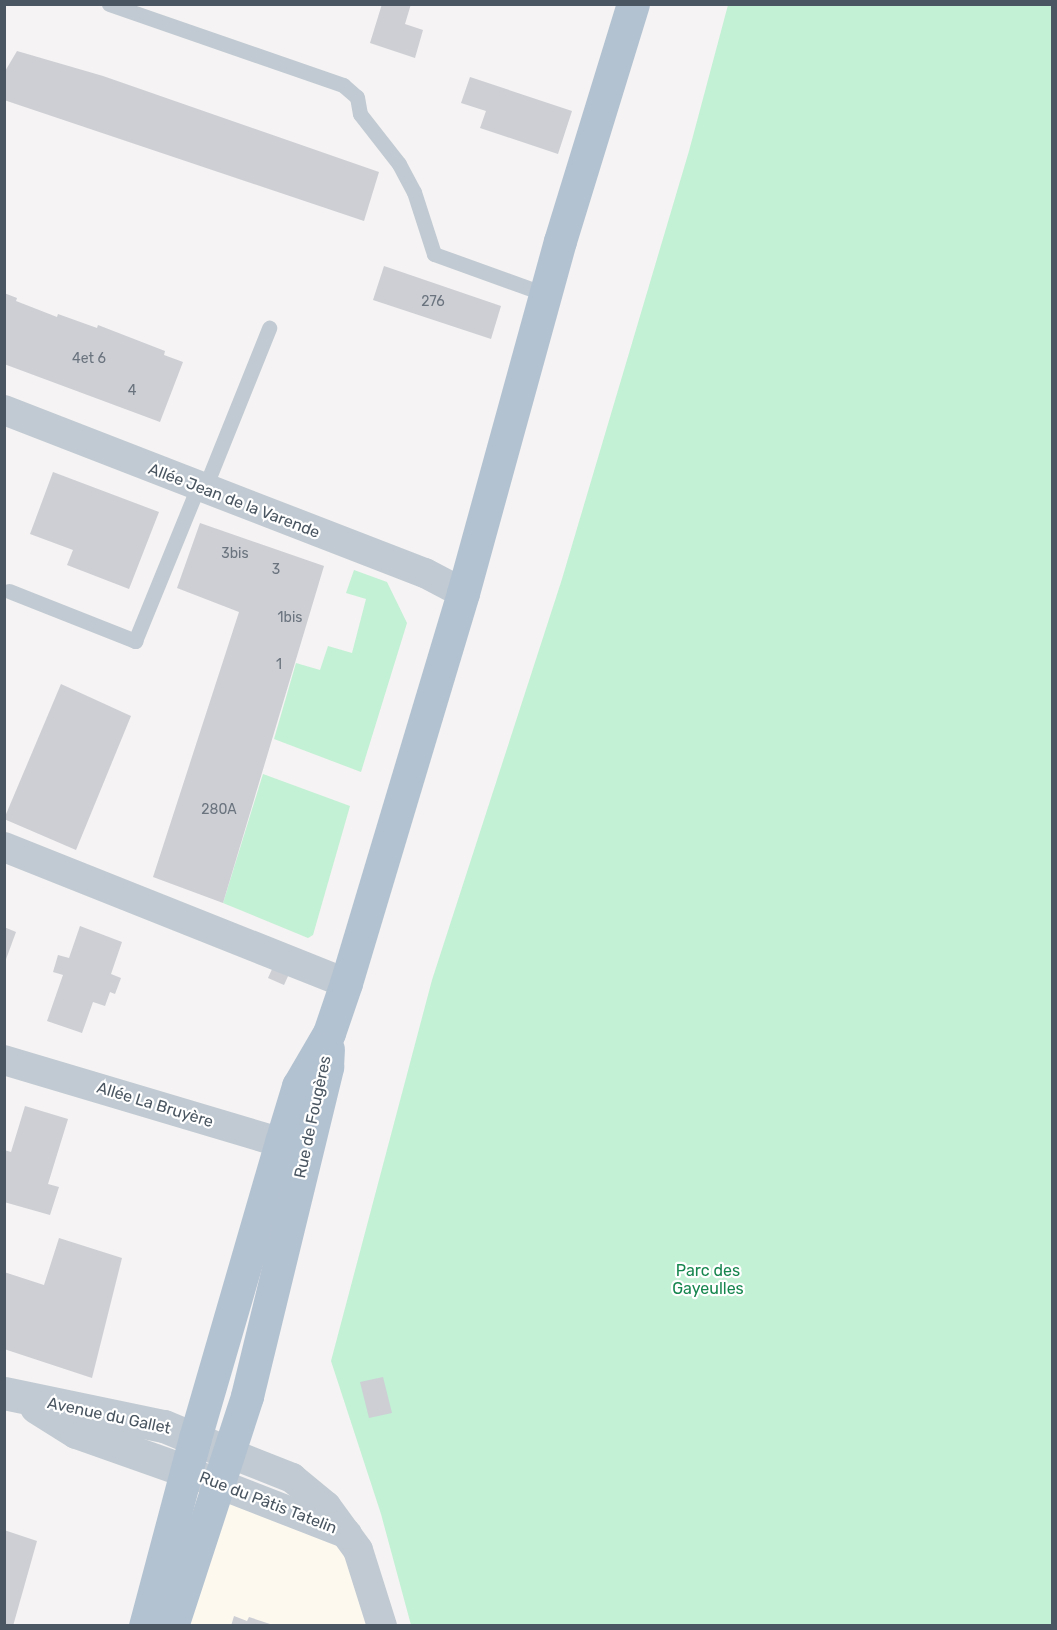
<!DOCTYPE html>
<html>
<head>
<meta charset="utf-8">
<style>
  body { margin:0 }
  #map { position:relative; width:1057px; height:1630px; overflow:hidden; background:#f5f3f3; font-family:Rubik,sans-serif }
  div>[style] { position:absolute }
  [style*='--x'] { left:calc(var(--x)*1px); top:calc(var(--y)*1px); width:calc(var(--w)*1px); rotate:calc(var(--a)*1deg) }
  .commercial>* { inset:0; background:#fdf9ef }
  .green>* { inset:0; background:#c3f1d5 }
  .building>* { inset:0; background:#cdcfd5 }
  .service>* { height:15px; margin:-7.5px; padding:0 7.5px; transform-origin:7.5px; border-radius:7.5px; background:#c1cad2 }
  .minor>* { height:30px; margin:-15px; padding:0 15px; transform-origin:15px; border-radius:15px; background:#c1cad2 }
  .tertiary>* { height:33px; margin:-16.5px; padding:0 16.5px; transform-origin:16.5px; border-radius:16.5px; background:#c1cad2 }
  .primary>* { height:33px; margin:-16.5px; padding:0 16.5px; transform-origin:16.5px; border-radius:16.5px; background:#b3c2d1 }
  span { translate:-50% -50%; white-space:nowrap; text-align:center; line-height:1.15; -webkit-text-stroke:4.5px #fff; paint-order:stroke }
  .number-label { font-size:14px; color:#6b747e }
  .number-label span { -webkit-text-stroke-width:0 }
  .street-label { font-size:16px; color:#4a5661 }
  .park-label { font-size:16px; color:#17864f }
  .frame { position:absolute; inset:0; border:6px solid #4a5661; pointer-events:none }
</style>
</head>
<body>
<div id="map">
  <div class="commercial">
    <i style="clip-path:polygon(219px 1485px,349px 1535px,382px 1626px,172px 1626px)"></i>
  </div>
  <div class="green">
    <i style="clip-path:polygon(728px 5px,1052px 5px,1052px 1625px,411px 1625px,381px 1514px,331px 1361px,432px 980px,562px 579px,689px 151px)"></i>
    <i style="clip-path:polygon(354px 570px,387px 582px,407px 623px,361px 772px,274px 739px,296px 663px,320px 670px,328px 646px,352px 653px,366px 599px,346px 593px)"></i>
    <i style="clip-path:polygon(263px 774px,350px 806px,313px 935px,308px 938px,223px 903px)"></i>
  </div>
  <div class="building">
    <i style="clip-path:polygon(382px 4px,411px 4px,405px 24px,423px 30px,415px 58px,370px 43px)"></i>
    <i style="clip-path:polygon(17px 51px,103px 76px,379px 172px,364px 221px,4px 100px,4px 73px)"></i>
    <i style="clip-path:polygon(470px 77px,572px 111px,558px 154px,480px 128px,486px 111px,461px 103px)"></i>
    <i style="clip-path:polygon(384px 266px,501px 306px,491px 339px,373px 300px)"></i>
    <i style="clip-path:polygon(4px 293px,17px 298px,16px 301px,57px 317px,58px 314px,97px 328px,98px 325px,165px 351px,164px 355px,183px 362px,160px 422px,4px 364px)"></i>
    <i style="clip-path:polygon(53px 472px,159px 512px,129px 589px,67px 565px,73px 550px,30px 534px)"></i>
    <i style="clip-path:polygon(200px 523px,324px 566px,223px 903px,153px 877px,239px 612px,177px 588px)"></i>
    <i style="clip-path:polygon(61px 684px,131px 716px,76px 850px,4px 819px)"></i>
    <i style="clip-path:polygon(80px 926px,122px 942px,111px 974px,121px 978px,115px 994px,110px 992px,105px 1006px,93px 1002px,82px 1033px,47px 1021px,63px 975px,53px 972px,58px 955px,69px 958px)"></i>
    <i style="clip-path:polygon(4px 927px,16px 932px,5px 962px,4px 962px)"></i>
    <i style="clip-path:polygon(273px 967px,289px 974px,284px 985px,268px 978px)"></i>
    <i style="clip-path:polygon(25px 1106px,68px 1119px,48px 1184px,59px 1187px,50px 1215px,4px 1202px,4px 1150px,11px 1152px)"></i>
    <i style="clip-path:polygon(59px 1238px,122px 1258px,92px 1378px,4px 1349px,4px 1272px,44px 1285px)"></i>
    <i style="clip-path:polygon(383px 1377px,392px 1413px,369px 1418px,360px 1382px)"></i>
    <i style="clip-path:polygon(4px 1530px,37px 1541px,13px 1626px,4px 1626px)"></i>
    <i style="clip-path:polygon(234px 1616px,247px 1621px,249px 1617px,276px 1626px,231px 1626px)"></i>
  </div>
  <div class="service">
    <i style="--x:109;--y:4;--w:248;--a:19.1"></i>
    <i style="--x:343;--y:85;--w:18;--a:41"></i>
    <i style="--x:357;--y:97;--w:17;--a:80"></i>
    <i style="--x:360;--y:114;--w:63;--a:52"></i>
    <i style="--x:399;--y:164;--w:32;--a:62"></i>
    <i style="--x:414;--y:192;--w:65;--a:72.1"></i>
    <i style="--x:434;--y:254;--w:118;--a:19.8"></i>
    <i style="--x:204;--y:490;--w:175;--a:-68.1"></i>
    <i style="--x:9;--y:591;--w:136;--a:21.6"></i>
    <i style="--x:135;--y:641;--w:166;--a:-67.8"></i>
  </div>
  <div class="minor">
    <i style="--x:4;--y:410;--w:451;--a:21.2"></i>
    <i style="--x:425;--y:573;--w:43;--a:27.8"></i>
    <i style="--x:4;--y:847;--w:368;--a:21.7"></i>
    <i style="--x:4;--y:1060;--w:312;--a:16.6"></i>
    <i style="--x:229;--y:1453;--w:68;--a:21.6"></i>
    <i style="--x:292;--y:1478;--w:44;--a:39.5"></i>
    <i style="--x:326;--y:1506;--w:54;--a:54"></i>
    <i style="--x:358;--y:1550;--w:80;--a:72.5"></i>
    <i style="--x:196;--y:1475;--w:162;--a:21.3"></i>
  </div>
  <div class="tertiary">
    <i style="--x:4;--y:1393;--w:163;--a:11.7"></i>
    <i style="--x:164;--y:1426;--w:70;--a:22.6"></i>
    <i style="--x:36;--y:1407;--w:47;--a:32"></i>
    <i style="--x:76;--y:1432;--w:117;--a:19.5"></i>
  </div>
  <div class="primary">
    <i style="--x:145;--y:1626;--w:195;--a:-75.1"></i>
    <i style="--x:195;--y:1438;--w:308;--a:-73.8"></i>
    <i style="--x:281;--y:1142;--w:59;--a:-73.1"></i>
    <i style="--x:298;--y:1086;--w:61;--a:-59.7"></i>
    <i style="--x:329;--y:1033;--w:53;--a:-71.2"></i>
    <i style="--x:346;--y:983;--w:407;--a:-73.3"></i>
    <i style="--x:463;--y:593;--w:365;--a:-74.6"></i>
    <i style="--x:560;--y:241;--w:248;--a:-72.9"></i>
    <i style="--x:172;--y:1626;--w:242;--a:-71.9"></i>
    <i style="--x:247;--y:1396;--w:339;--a:-76.3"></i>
    <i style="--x:327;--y:1067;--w:18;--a:-87"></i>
  </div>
  <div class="number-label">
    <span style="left:433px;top:302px">276</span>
    <span style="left:89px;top:359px">4et 6</span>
    <span style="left:132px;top:391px">4</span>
    <span style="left:235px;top:554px">3bis</span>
    <span style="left:276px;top:570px">3</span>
    <span style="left:290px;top:618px">1bis</span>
    <span style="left:279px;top:665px">1</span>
    <span style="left:219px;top:810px">280A</span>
  </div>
  <div class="street-label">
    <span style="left:234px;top:501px;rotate:21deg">Allée Jean de la Varende</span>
    <span style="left:155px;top:1105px;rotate:17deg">Allée La Bruyère</span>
    <span style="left:313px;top:1117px;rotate:-78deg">Rue de Fougères</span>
    <span style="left:109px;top:1416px;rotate:12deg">Avenue du Gallet</span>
    <span style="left:268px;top:1503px;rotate:21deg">Rue du Pâtis Tatelin</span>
  </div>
  <div class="park-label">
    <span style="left:708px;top:1280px">Parc des<br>Gayeulles</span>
  </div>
  <div class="frame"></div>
</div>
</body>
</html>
